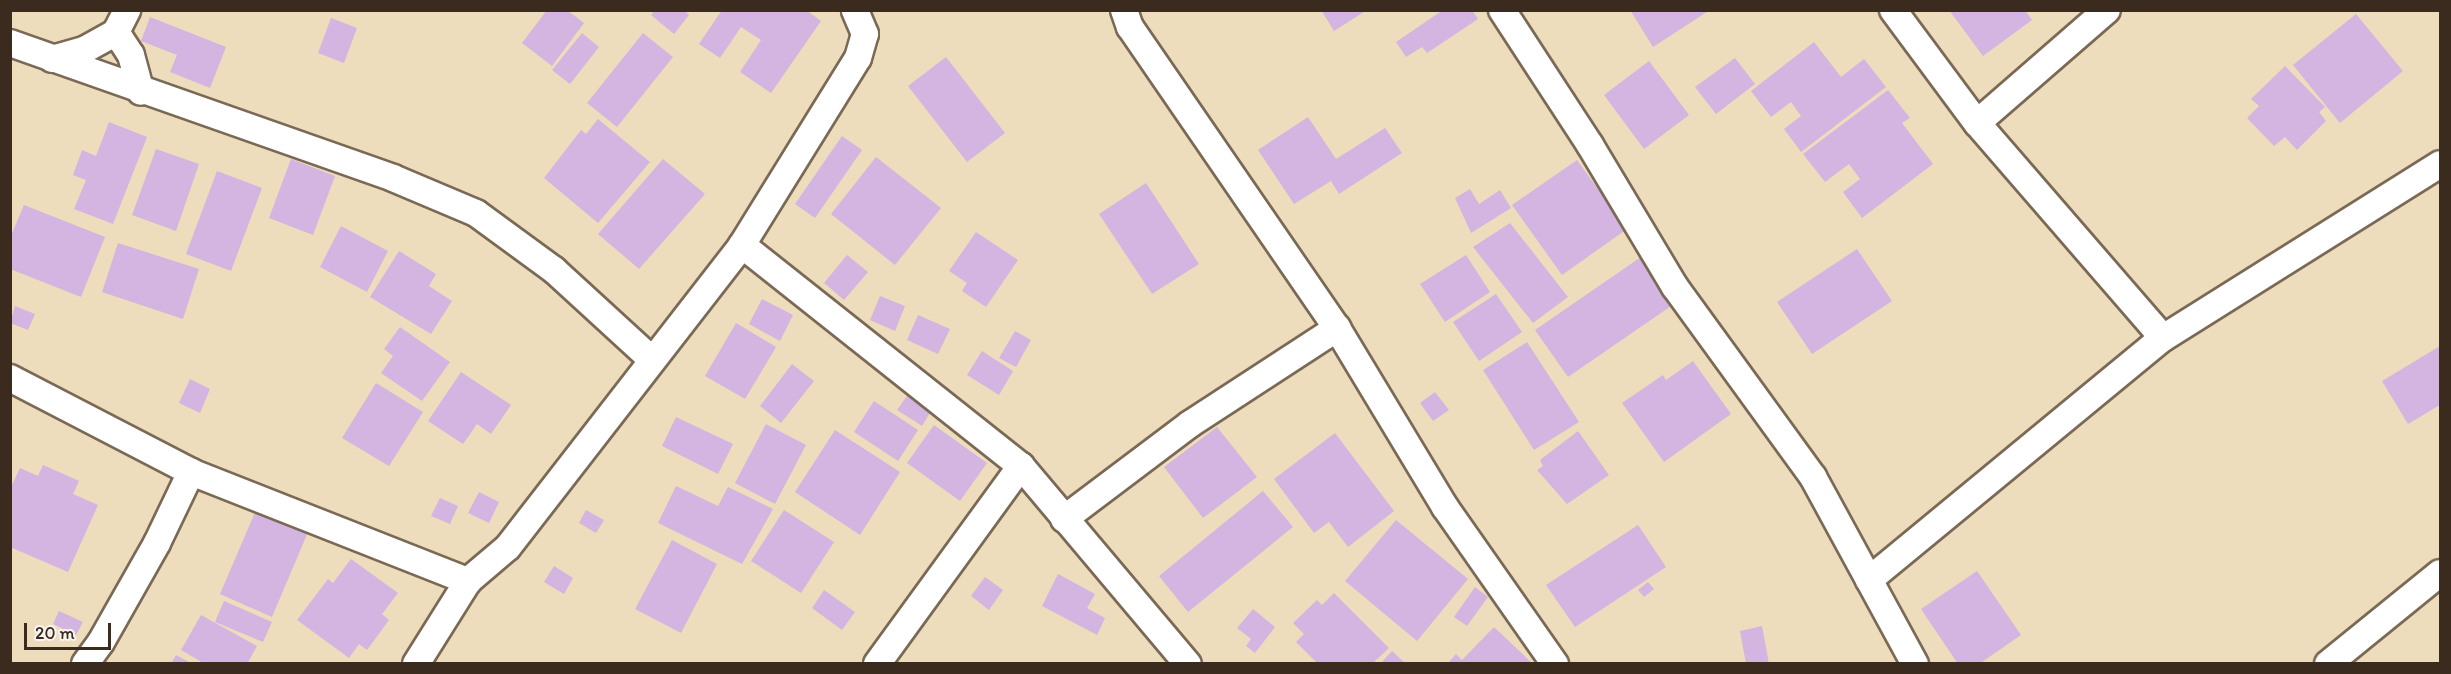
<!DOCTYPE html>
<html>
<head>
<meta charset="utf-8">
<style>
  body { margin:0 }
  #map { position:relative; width:2451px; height:674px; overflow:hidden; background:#eeddbc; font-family:Itim,sans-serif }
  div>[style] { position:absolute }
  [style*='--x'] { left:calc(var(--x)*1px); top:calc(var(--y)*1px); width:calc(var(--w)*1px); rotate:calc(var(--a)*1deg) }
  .building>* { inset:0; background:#d4b4e0 }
  .roads { filter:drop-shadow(2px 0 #7a6955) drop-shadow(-2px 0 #7a6955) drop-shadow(0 2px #7a6955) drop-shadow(0 -2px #7a6955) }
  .minor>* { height:26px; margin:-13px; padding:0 13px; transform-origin:13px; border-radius:13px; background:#fff }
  span { translate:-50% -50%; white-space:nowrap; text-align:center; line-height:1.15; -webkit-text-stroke:6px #f6f6f2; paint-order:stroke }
  .frame { position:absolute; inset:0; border:12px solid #3b2a1e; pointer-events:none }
  .scale { position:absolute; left:24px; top:623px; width:87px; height:27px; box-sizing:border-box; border:3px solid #3b2a1e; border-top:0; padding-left:8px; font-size:18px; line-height:21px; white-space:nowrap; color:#3b2a1e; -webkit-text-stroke:4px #f6f6f2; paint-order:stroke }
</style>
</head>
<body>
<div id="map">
  <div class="building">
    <i style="clip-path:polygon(547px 10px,567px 10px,584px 23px,552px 66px,522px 43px)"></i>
    <i style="clip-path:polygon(655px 10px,684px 10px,689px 15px,674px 34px,651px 15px)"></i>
    <i style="clip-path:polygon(722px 10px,806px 10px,821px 21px,771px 93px,740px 72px,761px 40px,741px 27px,720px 58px,699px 44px)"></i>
    <i style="clip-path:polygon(1321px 10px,1367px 10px,1334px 31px)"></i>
    <i style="clip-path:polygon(1443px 10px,1472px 10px,1478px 19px,1427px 53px,1422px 47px,1406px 57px,1396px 42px)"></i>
    <i style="clip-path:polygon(1630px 10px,1710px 10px,1653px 47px)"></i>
    <i style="clip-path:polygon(1949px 10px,2025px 10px,2032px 20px,1983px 56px)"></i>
    <i style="clip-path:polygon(2356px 14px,2403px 71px,2340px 123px,2293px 65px)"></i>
    <i style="clip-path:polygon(150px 17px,226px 47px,210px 88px,170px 72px,177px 55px,141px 41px)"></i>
    <i style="clip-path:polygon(331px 18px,357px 28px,344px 63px,318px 53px)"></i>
    <i style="clip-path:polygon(582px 33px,599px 47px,570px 84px,552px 70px)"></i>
    <i style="clip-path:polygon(643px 33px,673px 57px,617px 127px,587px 103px)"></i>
    <i style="clip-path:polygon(1814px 42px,1841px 77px,1864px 59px,1886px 87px,1801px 152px,1784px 129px,1801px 116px,1791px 102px,1771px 117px,1751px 91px)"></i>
    <i style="clip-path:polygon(946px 57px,1005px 133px,967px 162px,908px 86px)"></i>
    <i style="clip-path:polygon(1735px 58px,1755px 84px,1716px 114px,1695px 87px)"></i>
    <i style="clip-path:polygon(1649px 61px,1689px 115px,1644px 149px,1604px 95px)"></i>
    <i style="clip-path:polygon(2285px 66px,2325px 107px,2319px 112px,2326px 121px,2297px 150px,2285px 137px,2274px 146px,2247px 118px,2259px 106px,2251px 99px)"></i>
    <i style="clip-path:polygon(1888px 90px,1910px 118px,1902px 123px,1933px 164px,1862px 218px,1843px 192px,1860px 179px,1849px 164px,1825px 182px,1803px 154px)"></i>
    <i style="clip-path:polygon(1308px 117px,1336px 159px,1385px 128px,1402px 153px,1339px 194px,1331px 181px,1294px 204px,1258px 150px)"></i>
    <i style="clip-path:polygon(598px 119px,650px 162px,598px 223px,544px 178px,581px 130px,586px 134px)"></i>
    <i style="clip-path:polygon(109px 122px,147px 137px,113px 224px,74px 209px,86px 180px,73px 175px,82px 150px,96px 156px)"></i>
    <i style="clip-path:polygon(842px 136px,862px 150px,815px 218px,795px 204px)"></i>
    <i style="clip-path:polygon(156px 149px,199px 164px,176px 231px,132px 215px)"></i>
    <i style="clip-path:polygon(876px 157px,941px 208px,895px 265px,831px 214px)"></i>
    <i style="clip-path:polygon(291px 159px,335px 176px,313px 235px,269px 218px)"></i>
    <i style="clip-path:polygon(663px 159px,705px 194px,639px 269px,598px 234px)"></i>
    <i style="clip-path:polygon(1577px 160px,1627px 229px,1562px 275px,1512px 205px)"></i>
    <i style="clip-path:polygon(217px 171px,262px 188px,231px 271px,186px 254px)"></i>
    <i style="clip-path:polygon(1146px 183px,1199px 264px,1152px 294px,1099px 214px)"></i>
    <i style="clip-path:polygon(1470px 189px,1479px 204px,1500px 190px,1511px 208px,1471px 233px,1455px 198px)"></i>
    <i style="clip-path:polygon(24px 205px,105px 237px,81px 297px,10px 269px,10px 238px)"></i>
    <i style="clip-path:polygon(1510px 223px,1568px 297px,1533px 323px,1473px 247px)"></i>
    <i style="clip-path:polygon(341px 226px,388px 251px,367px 292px,320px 267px)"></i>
    <i style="clip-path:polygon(976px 232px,1018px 260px,986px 307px,962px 291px,967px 283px,949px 271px)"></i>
    <i style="clip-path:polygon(118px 243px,199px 269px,183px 319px,102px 292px)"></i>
    <i style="clip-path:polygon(1857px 249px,1892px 301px,1812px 354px,1777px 302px)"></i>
    <i style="clip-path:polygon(399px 251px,436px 274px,429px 286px,452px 301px,431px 334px,370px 297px)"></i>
    <i style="clip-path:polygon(847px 255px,868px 272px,844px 300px,824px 283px)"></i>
    <i style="clip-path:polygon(1466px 255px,1490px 292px,1445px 322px,1420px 284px)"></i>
    <i style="clip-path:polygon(1641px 257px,1674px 304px,1568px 377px,1535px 330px)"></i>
    <i style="clip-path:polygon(1496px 294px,1522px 332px,1479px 361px,1453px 322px)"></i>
    <i style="clip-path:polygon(880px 296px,905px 306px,895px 331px,870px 320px)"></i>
    <i style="clip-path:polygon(762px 299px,793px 315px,780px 341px,749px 324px)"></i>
    <i style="clip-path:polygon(15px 306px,35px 314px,28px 330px,10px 323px)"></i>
    <i style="clip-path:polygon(918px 315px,950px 329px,938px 354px,907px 340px)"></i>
    <i style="clip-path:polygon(736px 323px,776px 347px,745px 399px,705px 376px)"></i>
    <i style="clip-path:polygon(400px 327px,450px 362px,422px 401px,381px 373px,393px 356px,384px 349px)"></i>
    <i style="clip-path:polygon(1015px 331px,1031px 340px,1016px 367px,999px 358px)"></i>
    <i style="clip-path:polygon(1527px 342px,1579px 422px,1534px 450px,1483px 370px)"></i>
    <i style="clip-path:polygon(2440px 346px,2440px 405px,2408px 424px,2382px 381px)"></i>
    <i style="clip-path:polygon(982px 351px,1013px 371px,999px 395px,967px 375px)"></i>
    <i style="clip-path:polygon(1693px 361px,1731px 414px,1664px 462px,1622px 403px,1663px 375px,1666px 380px)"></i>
    <i style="clip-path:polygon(792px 364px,814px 381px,781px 423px,760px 406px)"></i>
    <i style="clip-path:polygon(461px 372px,511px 405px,491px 434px,477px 424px,463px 444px,428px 421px)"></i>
    <i style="clip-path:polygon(190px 379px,210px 389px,200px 413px,179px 403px)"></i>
    <i style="clip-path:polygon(376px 383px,423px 412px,389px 466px,342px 438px)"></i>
    <i style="clip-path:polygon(1435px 392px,1449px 410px,1433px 421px,1420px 403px)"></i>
    <i style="clip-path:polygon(907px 396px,931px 411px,922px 426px,897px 410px)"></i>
    <i style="clip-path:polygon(874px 401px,918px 430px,898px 461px,854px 432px)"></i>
    <i style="clip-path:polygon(676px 417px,733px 444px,718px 474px,662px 446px)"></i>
    <i style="clip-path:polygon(766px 424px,806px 445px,775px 504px,735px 483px)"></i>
    <i style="clip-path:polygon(934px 425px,987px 463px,960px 501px,907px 463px)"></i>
    <i style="clip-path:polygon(1217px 427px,1257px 477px,1203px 518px,1164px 467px)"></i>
    <i style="clip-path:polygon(835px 430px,900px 472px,860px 535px,795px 492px)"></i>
    <i style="clip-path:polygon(1578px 431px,1609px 475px,1567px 504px,1537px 470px,1543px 466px,1540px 460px)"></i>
    <i style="clip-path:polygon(1335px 433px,1394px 511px,1348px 547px,1329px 522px,1314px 533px,1274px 479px)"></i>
    <i style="clip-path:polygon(43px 465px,79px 481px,73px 494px,98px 505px,68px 572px,10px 547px,10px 489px,20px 468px,38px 476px)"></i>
    <i style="clip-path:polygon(676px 486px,718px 506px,728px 487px,773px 509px,742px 564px,658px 523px)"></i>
    <i style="clip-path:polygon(1263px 491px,1293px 527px,1188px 612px,1159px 576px)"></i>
    <i style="clip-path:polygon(479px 492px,499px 502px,489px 523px,468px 513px)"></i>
    <i style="clip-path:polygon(440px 498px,458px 506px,450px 524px,431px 516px)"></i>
    <i style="clip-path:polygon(256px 510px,308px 532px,272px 617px,220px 594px)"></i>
    <i style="clip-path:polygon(586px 510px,604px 520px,596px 533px,579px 523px)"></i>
    <i style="clip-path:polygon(784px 510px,834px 542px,801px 593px,751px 561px)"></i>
    <i style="clip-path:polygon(1396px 520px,1468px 579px,1417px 641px,1345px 581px)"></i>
    <i style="clip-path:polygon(1638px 525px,1666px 567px,1575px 627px,1546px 585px)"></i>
    <i style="clip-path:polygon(672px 540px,717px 564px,681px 633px,635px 609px)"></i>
    <i style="clip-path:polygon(351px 559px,398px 593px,382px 614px,389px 620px,367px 650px,359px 644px,349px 658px,297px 620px,328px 579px,333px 583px)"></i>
    <i style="clip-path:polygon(554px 566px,573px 578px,564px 594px,544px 582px)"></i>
    <i style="clip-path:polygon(1977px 571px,2021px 635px,1979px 664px,1958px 664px,1921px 609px)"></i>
    <i style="clip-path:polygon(1058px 574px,1095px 594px,1087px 608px,1105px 618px,1097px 635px,1042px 606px)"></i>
    <i style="clip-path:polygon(985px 577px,1003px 590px,989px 610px,971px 596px)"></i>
    <i style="clip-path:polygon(1648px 582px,1654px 589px,1644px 597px,1638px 590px)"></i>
    <i style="clip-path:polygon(1475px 587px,1488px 597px,1467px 626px,1454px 617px)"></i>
    <i style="clip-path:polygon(824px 590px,855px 612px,842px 630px,812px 608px)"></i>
    <i style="clip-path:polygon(1334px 593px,1389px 648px,1372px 664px,1318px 664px,1296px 642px,1304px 634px,1293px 623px,1317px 600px,1322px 605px)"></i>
    <i style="clip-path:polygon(224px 601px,272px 622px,263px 642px,215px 622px)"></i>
    <i style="clip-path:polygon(1253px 609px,1275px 627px,1255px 653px,1246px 646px,1251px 639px,1237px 628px)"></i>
    <i style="clip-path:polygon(59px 611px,83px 622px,76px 635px,53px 624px)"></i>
    <i style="clip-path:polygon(201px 615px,257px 646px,247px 664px,205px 664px,181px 650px)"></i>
    <i style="clip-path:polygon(1762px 626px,1769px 664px,1746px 664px,1740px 631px)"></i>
    <i style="clip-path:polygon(1494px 627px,1533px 664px,1447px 664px,1456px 654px,1462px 660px)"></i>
    <i style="clip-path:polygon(1392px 651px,1406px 664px,1380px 664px)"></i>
    <i style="clip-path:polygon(176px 655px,193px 664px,171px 664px)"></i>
  </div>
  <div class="roads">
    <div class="minor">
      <i style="--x:1124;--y:10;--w:18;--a:71"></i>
      <i style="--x:1130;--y:27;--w:365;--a:55.5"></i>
      <i style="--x:1337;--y:328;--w:209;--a:58.9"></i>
      <i style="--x:1445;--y:507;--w:192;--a:55"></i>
      <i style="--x:1502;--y:10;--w:161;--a:56.9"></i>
      <i style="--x:1590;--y:145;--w:165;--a:59.1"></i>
      <i style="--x:1675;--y:287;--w:235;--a:54"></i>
      <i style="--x:1813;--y:477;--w:213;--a:61.4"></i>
      <i style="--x:1893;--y:10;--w:141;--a:53.4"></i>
      <i style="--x:1977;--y:123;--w:284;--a:49.1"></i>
      <i style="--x:116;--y:32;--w:27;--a:57"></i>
      <i style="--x:131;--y:55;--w:38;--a:75"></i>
      <i style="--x:10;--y:43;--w:406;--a:19.4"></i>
      <i style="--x:393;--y:178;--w:90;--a:22.9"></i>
      <i style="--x:476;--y:213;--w:97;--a:36.2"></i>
      <i style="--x:554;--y:270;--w:132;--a:42.5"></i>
      <i style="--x:52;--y:59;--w:33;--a:-16"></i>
      <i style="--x:84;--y:50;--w:37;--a:-29"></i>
      <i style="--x:116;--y:32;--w:25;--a:-63"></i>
      <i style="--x:1977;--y:123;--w:172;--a:-41"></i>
      <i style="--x:742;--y:245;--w:356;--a:38.4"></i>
      <i style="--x:1021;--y:466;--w:259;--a:49.9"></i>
      <i style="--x:10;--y:378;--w:204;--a:27.4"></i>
      <i style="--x:191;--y:472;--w:298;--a:21.5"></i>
      <i style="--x:1064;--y:519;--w:158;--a:-37"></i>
      <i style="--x:1190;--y:424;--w:176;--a:-33.1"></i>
      <i style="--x:1869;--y:580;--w:381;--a:-39.5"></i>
      <i style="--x:2163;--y:338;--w:327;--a:-32.1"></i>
      <i style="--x:85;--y:664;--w:27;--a:-54"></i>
      <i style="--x:101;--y:642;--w:114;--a:-60.5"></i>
      <i style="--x:157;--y:543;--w:79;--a:-64.4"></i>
      <i style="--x:416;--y:664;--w:98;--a:-57.9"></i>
      <i style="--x:468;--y:581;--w:52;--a:-40.4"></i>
      <i style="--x:508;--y:547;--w:382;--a:-52.2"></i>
      <i style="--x:742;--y:245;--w:220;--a:-58.2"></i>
      <i style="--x:858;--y:58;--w:25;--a:-74"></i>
      <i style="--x:865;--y:34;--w:26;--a:-113"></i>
      <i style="--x:877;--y:664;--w:245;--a:-54"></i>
      <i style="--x:2328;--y:664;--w:144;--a:-39.1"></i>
    </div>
  </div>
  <div class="frame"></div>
  <div class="scale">20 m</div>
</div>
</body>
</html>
